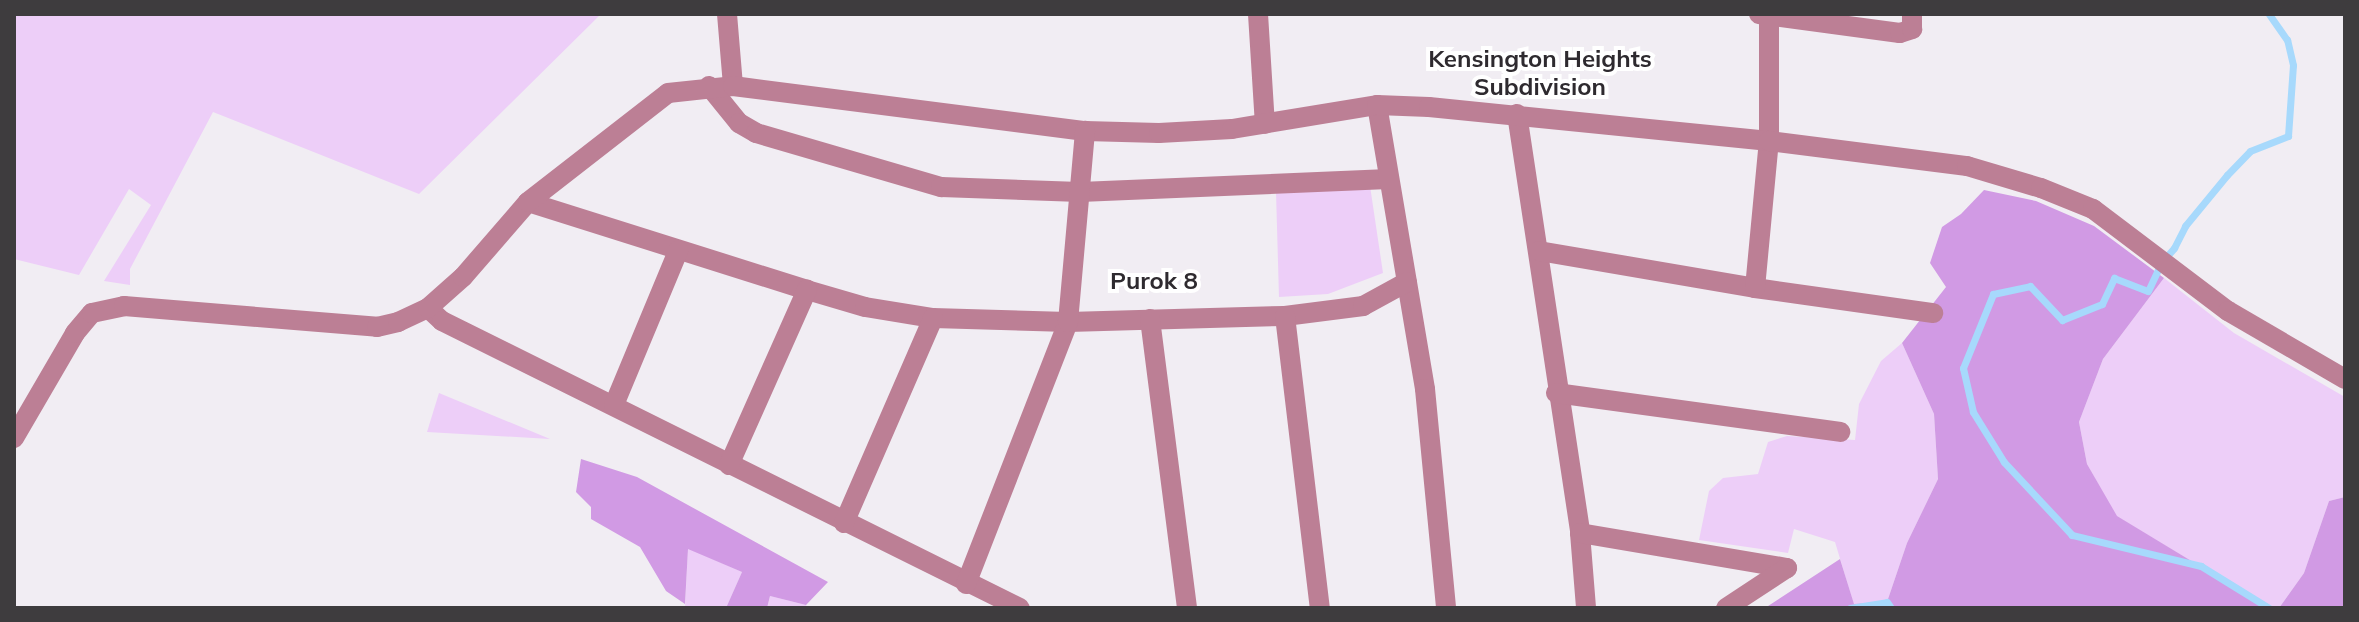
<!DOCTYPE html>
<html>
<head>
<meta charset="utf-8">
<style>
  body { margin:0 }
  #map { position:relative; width:2359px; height:622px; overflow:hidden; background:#f1edf3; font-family:Mulish,sans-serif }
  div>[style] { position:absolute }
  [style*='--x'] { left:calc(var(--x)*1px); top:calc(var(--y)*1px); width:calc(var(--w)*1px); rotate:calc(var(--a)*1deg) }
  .green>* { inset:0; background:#edcef8 }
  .forest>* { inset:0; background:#d19ae4 }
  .stream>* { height:7px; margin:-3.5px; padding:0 3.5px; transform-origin:3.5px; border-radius:3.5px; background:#a7d9fc }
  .minor>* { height:20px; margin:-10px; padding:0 10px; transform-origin:10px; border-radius:10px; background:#bc7f95 }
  span { translate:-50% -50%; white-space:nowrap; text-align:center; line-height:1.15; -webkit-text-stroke:8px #fff; paint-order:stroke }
  .neighbourhood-label { font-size:24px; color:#2e2a2f; font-weight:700 }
  .frame { position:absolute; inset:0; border:16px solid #3e3c3e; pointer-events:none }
</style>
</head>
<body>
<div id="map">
  <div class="green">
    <i style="clip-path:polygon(14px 14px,601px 14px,419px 194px,213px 112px,130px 269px,130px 285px,104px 281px,151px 205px,129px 189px,79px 275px,14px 259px)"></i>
    <i style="clip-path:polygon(1370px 186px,1383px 273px,1328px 294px,1279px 297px,1276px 192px)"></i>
    <i style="clip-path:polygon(2164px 278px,2234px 333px,2345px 397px,2345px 497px,2329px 501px,2304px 573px,2279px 608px,2269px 608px,2116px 516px,2087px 464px,2079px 422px,2103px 359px)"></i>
    <i style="clip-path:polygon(1902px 343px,1934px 414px,1938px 479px,1907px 543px,1887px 602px,1854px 605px,1835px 542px,1794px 529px,1788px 553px,1699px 540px,1709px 491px,1723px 478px,1758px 474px,1768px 442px,1787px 436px,1855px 440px,1859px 404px,1881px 361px)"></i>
    <i style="clip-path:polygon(439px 393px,550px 439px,427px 432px)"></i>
    <i style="clip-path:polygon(688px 548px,742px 572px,726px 608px,685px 608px)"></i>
    <i style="clip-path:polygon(770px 596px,806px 605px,807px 608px,767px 608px)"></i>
  </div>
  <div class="forest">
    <i style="clip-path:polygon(1984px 190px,2036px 201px,2094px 226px,2164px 278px,2103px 359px,2079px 422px,2087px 464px,2117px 516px,2269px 608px,1765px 608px,1840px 559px,1854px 604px,1887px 602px,1907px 543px,1938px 479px,1934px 414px,1902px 343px,1946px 287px,1930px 263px,1942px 227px,1961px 214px)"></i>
    <i style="clip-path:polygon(581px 459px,637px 477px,828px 582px,806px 605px,770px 596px,767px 608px,726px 608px,742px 572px,688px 549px,685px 604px,666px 591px,640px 547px,591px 519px,591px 507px,576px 492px)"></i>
    <i style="clip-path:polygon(2345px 497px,2345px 608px,2279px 608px,2304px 573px,2329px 501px)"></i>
  </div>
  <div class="stream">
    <i style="--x:1850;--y:608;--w:37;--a:-9"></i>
    <i style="--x:1887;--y:602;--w:7;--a:56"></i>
    <i style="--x:2269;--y:608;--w:80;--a:-148.3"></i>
    <i style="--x:2201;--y:566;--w:133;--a:-166.5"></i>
    <i style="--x:2072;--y:535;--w:100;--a:-133"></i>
    <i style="--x:2004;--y:462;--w:59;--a:-121.8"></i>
    <i style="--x:1973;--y:412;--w:45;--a:-102.8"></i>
    <i style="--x:1963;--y:368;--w:80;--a:-67.9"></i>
    <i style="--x:1993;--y:294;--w:38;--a:-12"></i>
    <i style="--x:2030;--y:286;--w:47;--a:46.7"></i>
    <i style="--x:2062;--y:320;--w:43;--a:-21.8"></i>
    <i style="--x:2102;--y:304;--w:29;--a:-65"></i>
    <i style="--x:2114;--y:278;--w:36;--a:21"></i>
    <i style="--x:2148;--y:291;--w:31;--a:-65"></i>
    <i style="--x:2161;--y:263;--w:20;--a:-49"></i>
    <i style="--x:2174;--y:248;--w:25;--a:-63"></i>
    <i style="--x:2185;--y:226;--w:66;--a:-50.5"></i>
    <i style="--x:2227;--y:175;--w:33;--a:-46"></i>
    <i style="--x:2250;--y:151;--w:41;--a:-21.5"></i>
    <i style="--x:2288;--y:136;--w:71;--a:-86"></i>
    <i style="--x:2293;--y:65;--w:26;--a:-103"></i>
    <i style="--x:2287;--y:40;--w:32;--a:-125"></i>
  </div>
  <div class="minor">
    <i style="--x:727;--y:14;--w:72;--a:85.2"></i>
    <i style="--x:1258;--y:14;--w:110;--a:86.4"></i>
    <i style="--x:1759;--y:14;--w:142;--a:7.7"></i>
    <i style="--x:1900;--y:33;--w:13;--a:-18"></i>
    <i style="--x:1912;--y:29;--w:15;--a:-90"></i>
    <i style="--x:709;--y:86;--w:48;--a:51"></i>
    <i style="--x:739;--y:123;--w:20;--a:30"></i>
    <i style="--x:756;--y:133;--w:193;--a:16.3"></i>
    <i style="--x:941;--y:187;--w:139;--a:2.1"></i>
    <i style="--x:1080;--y:192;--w:309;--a:-2.4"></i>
    <i style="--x:1377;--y:105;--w:288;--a:80.4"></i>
    <i style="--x:1425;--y:389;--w:220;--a:84.5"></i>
    <i style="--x:1517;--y:114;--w:424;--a:81.4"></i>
    <i style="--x:1580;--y:533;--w:75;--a:85.4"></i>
    <i style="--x:528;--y:202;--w:293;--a:17.5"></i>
    <i style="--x:807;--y:290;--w:60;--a:16.3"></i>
    <i style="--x:865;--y:307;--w:69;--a:9.2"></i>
    <i style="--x:933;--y:318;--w:135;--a:1.7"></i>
    <i style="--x:1068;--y:322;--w:217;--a:-1.6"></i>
    <i style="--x:1285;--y:316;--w:79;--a:-7.3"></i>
    <i style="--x:1363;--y:306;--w:50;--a:-28.6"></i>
    <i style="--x:1539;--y:251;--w:219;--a:9.7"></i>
    <i style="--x:1755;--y:288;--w:180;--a:8"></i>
    <i style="--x:1755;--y:288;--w:148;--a:-84.6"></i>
    <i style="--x:1769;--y:141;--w:127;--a:-90"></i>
    <i style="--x:428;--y:308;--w:19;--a:43"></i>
    <i style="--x:442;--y:321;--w:645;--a:26.41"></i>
    <i style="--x:1285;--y:316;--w:294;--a:83.2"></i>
    <i style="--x:1150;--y:319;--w:291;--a:82.7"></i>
    <i style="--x:1556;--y:393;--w:287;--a:7.8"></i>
    <i style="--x:614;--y:405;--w:167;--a:-67.4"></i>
    <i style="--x:14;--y:438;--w:121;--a:-59.8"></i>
    <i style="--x:75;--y:333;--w:26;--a:-50"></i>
    <i style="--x:92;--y:313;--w:33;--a:-12"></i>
    <i style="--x:124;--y:306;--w:254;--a:4.7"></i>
    <i style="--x:377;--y:327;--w:22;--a:-13"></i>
    <i style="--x:398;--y:322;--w:33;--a:-25"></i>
    <i style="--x:428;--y:308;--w:47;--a:-41.5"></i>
    <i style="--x:463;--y:277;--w:99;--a:-49.1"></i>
    <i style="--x:528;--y:202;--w:177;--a:-37.9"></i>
    <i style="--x:668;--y:93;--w:65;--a:-6.1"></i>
    <i style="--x:733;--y:86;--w:355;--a:7.3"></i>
    <i style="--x:1085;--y:131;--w:74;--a:1.5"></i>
    <i style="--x:1159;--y:133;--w:73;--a:-3.1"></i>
    <i style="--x:1232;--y:129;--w:147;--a:-9.4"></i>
    <i style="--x:1377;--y:105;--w:52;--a:2.2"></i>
    <i style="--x:1429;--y:107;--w:342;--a:5.7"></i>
    <i style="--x:1769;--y:141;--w:200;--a:7.2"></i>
    <i style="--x:1967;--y:166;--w:77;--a:16.6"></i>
    <i style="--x:2041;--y:188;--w:56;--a:22"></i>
    <i style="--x:2093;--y:209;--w:169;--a:37.1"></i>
    <i style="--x:2228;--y:311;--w:135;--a:30.2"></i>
    <i style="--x:729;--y:465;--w:192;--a:-66"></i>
    <i style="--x:844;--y:523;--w:223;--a:-66.5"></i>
    <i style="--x:1580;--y:533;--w:210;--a:9.6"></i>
    <i style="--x:966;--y:584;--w:281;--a:-68.7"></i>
    <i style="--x:1068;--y:322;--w:192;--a:-84.9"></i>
    <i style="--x:1726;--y:608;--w:73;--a:-33.3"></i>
  </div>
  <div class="neighbourhood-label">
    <span style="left:1540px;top:73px">Kensington Heights<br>Subdivision</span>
    <span style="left:1154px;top:281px">Purok 8</span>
  </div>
  <div class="frame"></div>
</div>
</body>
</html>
